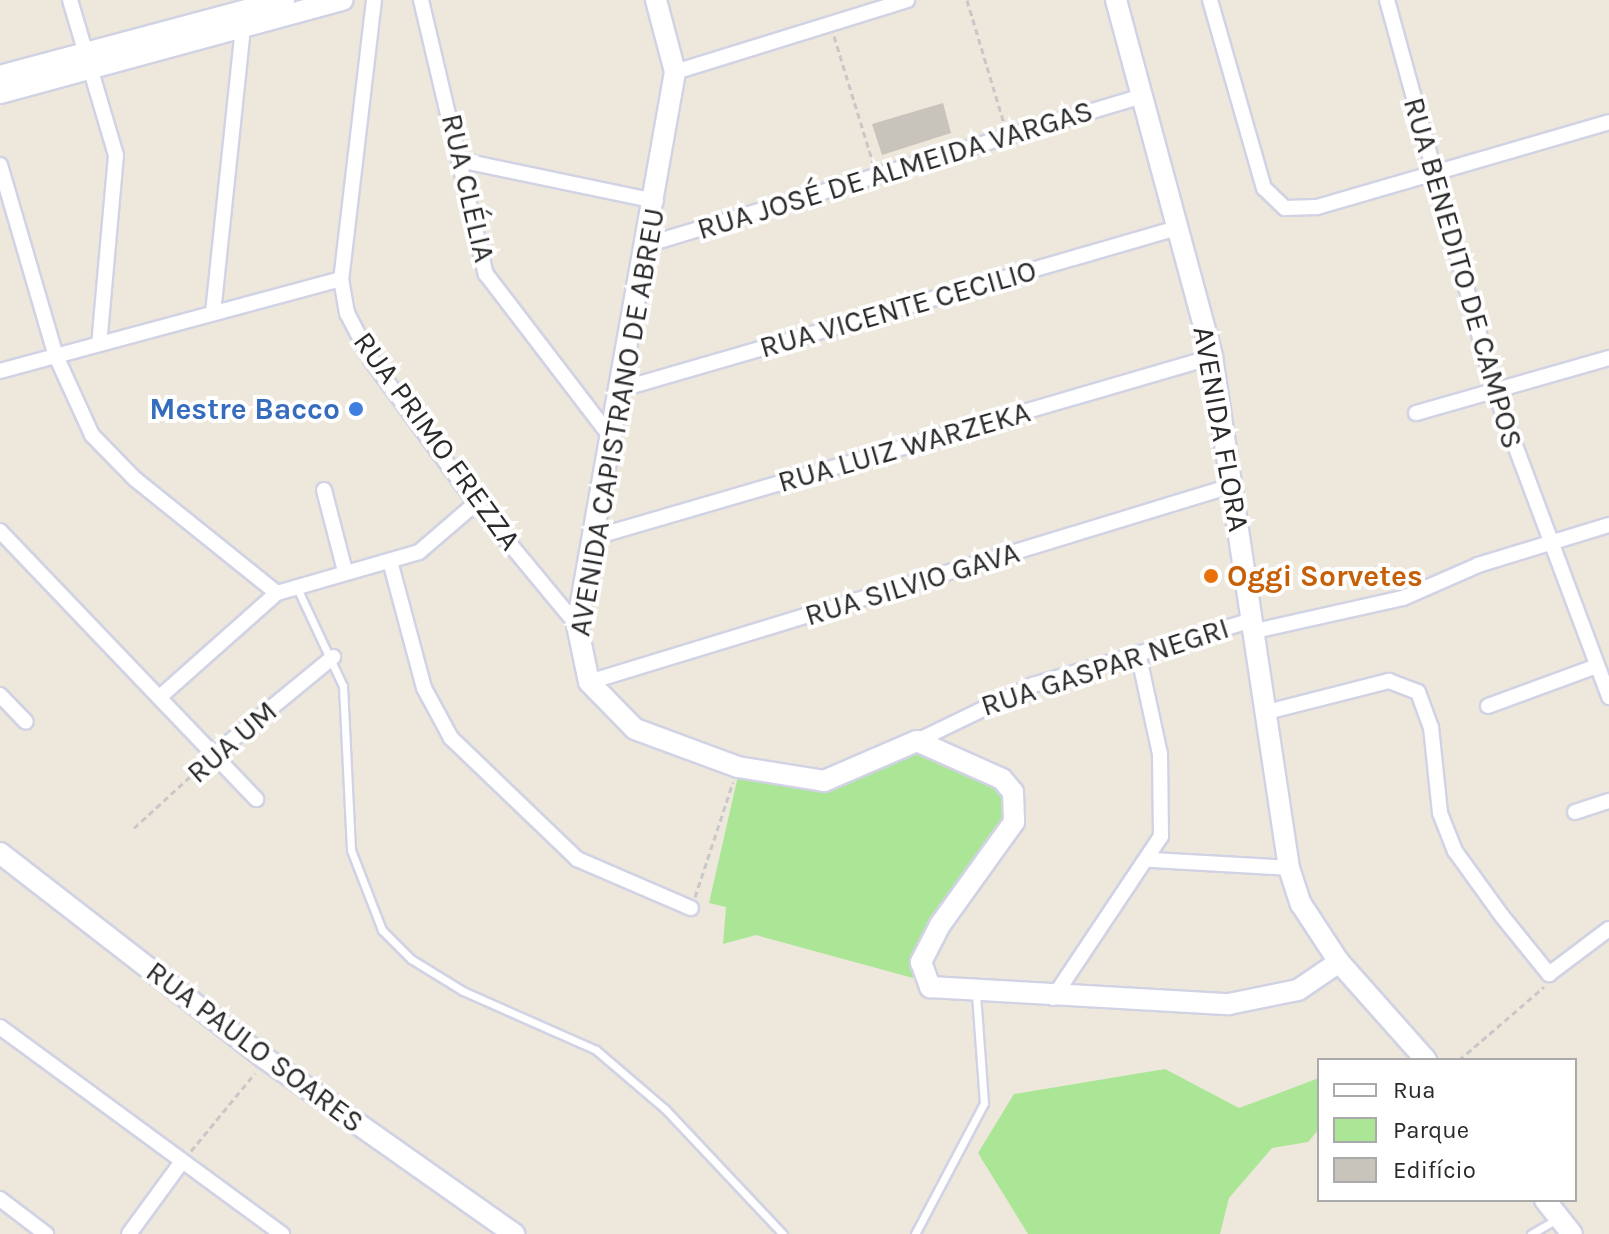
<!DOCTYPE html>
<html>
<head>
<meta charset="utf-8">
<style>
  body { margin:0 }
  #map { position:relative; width:1609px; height:1234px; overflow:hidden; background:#ede7dc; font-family:Karla,sans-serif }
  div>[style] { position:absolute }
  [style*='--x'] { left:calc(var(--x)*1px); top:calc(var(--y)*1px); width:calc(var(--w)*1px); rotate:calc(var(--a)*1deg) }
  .green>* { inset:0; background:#aae696 }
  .building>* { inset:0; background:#c8c4bb }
  .path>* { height:3px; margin-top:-1.5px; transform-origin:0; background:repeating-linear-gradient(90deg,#c8c8c8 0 6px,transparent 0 10px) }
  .roads { filter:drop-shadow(2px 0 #d1d3e4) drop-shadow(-2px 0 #d1d3e4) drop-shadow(0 2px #d1d3e4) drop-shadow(0 -2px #d1d3e4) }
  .lane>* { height:7px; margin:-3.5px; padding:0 3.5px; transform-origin:3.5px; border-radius:3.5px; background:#fff }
  .street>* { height:14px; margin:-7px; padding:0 7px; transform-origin:7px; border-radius:7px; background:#fff }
  .secondary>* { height:20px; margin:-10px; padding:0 10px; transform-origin:10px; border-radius:10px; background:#fff }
  .dots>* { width:22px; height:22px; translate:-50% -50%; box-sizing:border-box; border:4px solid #fff; border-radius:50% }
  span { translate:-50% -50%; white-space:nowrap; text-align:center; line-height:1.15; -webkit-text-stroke:8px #fff; paint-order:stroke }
  .street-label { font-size:30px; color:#2a2a2a }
  .shop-label { font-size:30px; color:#366cbe; font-weight:700 }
  .right { translate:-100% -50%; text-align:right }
  .food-label { font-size:30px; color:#c56008; font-weight:700 }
  .left { translate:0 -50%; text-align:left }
  .legend { position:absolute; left:1317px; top:1058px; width:260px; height:144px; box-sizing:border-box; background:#fff; border:2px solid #aaa; margin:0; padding:10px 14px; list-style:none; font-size:24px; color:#2a2a2a }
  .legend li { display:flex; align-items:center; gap:16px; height:40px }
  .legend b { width:40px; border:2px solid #aaa }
</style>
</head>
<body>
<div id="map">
  <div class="green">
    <i style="clip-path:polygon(911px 748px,1002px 785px,1011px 818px,914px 960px,913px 978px,756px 935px,723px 944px,726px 907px,709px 903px,738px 776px,816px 787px)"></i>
    <i style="clip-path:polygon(1165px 1069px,1239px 1108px,1319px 1078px,1319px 1129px,1308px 1142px,1272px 1148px,1229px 1198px,1220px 1234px,1028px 1234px,978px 1153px,1014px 1094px)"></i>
  </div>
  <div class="building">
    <i style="clip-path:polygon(943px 103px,951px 133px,882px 155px,872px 124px)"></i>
  </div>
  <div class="path">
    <i style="--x:967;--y:0;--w:128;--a:73.3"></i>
    <i style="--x:834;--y:36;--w:133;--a:72.9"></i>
    <i style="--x:134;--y:828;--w:96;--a:-42.5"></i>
    <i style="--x:695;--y:897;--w:121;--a:-71.7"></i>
    <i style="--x:1459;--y:1060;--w:112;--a:-40.7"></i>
    <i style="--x:191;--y:1151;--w:101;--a:-50.6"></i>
  </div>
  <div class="roads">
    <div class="lane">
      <i style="--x:297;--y:588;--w:108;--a:64.9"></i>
      <i style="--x:343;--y:686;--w:164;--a:87.2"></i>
      <i style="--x:351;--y:850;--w:86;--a:68.8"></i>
      <i style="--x:382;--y:930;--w:41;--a:45"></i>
      <i style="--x:411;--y:959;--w:61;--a:31.6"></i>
      <i style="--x:463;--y:991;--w:145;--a:23.9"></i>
      <i style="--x:596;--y:1050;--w:91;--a:40.5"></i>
      <i style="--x:665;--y:1109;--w:172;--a:46.7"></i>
      <i style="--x:915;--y:1234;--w:148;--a:-62.2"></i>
      <i style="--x:984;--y:1103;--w:108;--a:-94.2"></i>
      <i style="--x:1531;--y:1234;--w:30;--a:-30"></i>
    </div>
    <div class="street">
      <i style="--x:70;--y:0;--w:162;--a:73.5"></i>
      <i style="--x:116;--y:155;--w:190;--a:95.1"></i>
      <i style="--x:374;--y:0;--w:281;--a:96.7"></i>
      <i style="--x:341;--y:279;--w:35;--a:80"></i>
      <i style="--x:347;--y:313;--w:54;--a:62.5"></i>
      <i style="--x:372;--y:361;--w:176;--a:53.8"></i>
      <i style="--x:476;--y:503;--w:158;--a:50.4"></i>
      <i style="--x:421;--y:0;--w:282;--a:76.7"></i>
      <i style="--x:486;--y:274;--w:203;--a:52.6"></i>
      <i style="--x:1210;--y:0;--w:196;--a:74"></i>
      <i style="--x:1264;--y:188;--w:29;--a:44"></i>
      <i style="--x:1285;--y:208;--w:32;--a:-2"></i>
      <i style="--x:1317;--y:207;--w:304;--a:-16.2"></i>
      <i style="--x:1387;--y:0;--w:403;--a:74.6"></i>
      <i style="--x:1494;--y:389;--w:329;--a:69.5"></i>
      <i style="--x:675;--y:72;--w:243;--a:-17.2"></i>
      <i style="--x:464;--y:161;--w:196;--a:11.8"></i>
      <i style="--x:0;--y:165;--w:199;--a:73.7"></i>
      <i style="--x:56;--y:356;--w:87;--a:65.5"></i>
      <i style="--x:92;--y:435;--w:62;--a:45.7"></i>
      <i style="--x:135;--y:479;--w:182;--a:38.8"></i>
      <i style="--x:649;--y:244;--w:515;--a:-16.71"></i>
      <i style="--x:213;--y:313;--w:296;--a:-84"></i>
      <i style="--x:0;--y:371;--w:353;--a:-15.1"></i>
      <i style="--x:618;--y:390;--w:582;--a:-16.16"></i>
      <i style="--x:1416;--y:413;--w:201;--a:-15.9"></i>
      <i style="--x:324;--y:490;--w:84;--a:75.5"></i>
      <i style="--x:0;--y:531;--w:371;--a:46.3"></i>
      <i style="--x:595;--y:537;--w:643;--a:-16.26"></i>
      <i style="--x:390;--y:561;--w:131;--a:75"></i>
      <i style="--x:424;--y:688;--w:57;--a:61.6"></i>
      <i style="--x:451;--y:738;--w:175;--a:43.8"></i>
      <i style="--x:577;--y:859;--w:124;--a:23.3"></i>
      <i style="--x:1255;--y:631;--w:152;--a:-12.6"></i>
      <i style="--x:1403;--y:598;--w:82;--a:-23.7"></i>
      <i style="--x:1478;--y:565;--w:137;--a:-17"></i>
      <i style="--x:589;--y:682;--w:674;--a:-16.98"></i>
      <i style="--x:0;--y:695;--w:37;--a:46"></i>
      <i style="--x:162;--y:695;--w:154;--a:-41.6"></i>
      <i style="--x:277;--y:593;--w:148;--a:-16.1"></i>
      <i style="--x:419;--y:552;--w:75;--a:-40.7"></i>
      <i style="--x:1488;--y:706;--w:116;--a:-20.2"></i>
      <i style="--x:1267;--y:712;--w:126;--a:-14.3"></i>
      <i style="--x:1389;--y:681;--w:31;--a:21"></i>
      <i style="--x:1418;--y:692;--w:37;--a:70"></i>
      <i style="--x:1431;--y:727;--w:86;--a:84"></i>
      <i style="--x:1440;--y:813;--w:41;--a:68.5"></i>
      <i style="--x:1455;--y:851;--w:80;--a:54.1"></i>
      <i style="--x:1502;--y:916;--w:75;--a:51"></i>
      <i style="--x:1549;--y:974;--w:75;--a:-36.9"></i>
      <i style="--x:917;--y:741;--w:129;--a:-25.8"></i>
      <i style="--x:1033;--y:685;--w:228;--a:-16.5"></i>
      <i style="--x:215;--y:754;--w:153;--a:-39.4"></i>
      <i style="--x:1575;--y:812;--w:36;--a:-18"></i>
      <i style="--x:1151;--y:860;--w:138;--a:3.3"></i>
      <i style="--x:1053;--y:998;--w:195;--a:-56.3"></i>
      <i style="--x:1161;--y:836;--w:82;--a:-90.7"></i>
      <i style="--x:1160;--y:754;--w:103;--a:-102.3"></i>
      <i style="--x:0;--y:1027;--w:350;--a:36.3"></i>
      <i style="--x:0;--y:1199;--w:58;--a:37.3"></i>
      <i style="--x:129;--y:1234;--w:88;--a:-53.8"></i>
    </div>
    <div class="secondary">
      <i style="--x:656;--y:0;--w:74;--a:75.2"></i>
      <i style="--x:675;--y:72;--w:562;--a:100.05"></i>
      <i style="--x:577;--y:625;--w:58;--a:78.1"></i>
      <i style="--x:589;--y:682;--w:66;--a:45.6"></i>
      <i style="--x:635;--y:729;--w:110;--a:20.3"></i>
      <i style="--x:738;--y:767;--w:87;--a:9.2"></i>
      <i style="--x:824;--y:781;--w:101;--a:-23.3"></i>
      <i style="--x:917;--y:741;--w:93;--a:24.1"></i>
      <i style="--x:1002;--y:779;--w:17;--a:50"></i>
      <i style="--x:1013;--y:792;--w:30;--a:88"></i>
      <i style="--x:1014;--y:822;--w:127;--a:125.7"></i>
      <i style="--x:940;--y:925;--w:42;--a:117.2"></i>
      <i style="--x:921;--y:962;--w:27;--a:70"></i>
      <i style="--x:930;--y:987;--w:299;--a:3.3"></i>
      <i style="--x:1229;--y:1004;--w:70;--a:-11.5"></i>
      <i style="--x:1298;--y:990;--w:50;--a:-34.3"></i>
      <i style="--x:1116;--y:0;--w:370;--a:74.9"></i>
      <i style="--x:1212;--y:357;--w:517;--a:81.43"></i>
      <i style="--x:1289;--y:868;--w:38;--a:72"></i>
      <i style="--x:1301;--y:904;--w:69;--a:56.8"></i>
      <i style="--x:1339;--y:962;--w:131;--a:48.4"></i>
      <i style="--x:0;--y:76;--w:294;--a:-15"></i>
      <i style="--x:0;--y:93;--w:355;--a:-15.2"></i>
      <i style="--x:0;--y:853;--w:336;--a:37.8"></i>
      <i style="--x:266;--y:1059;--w:304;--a:35.2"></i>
      <i style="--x:1545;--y:1200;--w:43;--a:51.5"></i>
    </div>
  </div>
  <div class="dots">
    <i style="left:356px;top:409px;background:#3f7fe0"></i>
    <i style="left:1211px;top:576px;background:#e8710a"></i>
  </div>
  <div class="street-label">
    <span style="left:895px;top:170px;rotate:-17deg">RUA JOSÉ DE ALMEIDA VARGAS</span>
    <span style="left:468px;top:188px;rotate:77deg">RUA CLÉLIA</span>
    <span style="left:1463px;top:273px;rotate:74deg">RUA BENEDITO DE CAMPOS</span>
    <span style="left:898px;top:309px;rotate:-16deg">RUA VICENTE CECILIO</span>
    <span style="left:617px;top:422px;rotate:-80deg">AVENIDA CAPISTRANO DE ABREU</span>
    <span style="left:1221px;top:429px;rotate:80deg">AVENIDA FLORA</span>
    <span style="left:437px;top:441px;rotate:54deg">RUA PRIMO FREZZA</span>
    <span style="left:904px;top:447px;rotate:-16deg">RUA LUIZ WARZEKA</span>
    <span style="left:912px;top:584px;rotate:-17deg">RUA SILVIO GAVA</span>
    <span style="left:1105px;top:667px;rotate:-18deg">RUA GASPAR NEGRI</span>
    <span style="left:232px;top:742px;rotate:-41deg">RUA UM</span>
    <span style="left:255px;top:1047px;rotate:37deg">RUA PAULO SOARES</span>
  </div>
  <div class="shop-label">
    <span class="right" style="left:340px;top:409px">Mestre Bacco</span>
  </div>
  <div class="food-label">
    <span class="left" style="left:1227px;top:576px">Oggi Sorvetes</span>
  </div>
  <ul class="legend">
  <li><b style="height:10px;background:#fff"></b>Rua</li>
  <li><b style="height:22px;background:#aae696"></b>Parque</li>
  <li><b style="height:22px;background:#c8c4bb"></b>Edifício</li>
  </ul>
</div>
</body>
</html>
